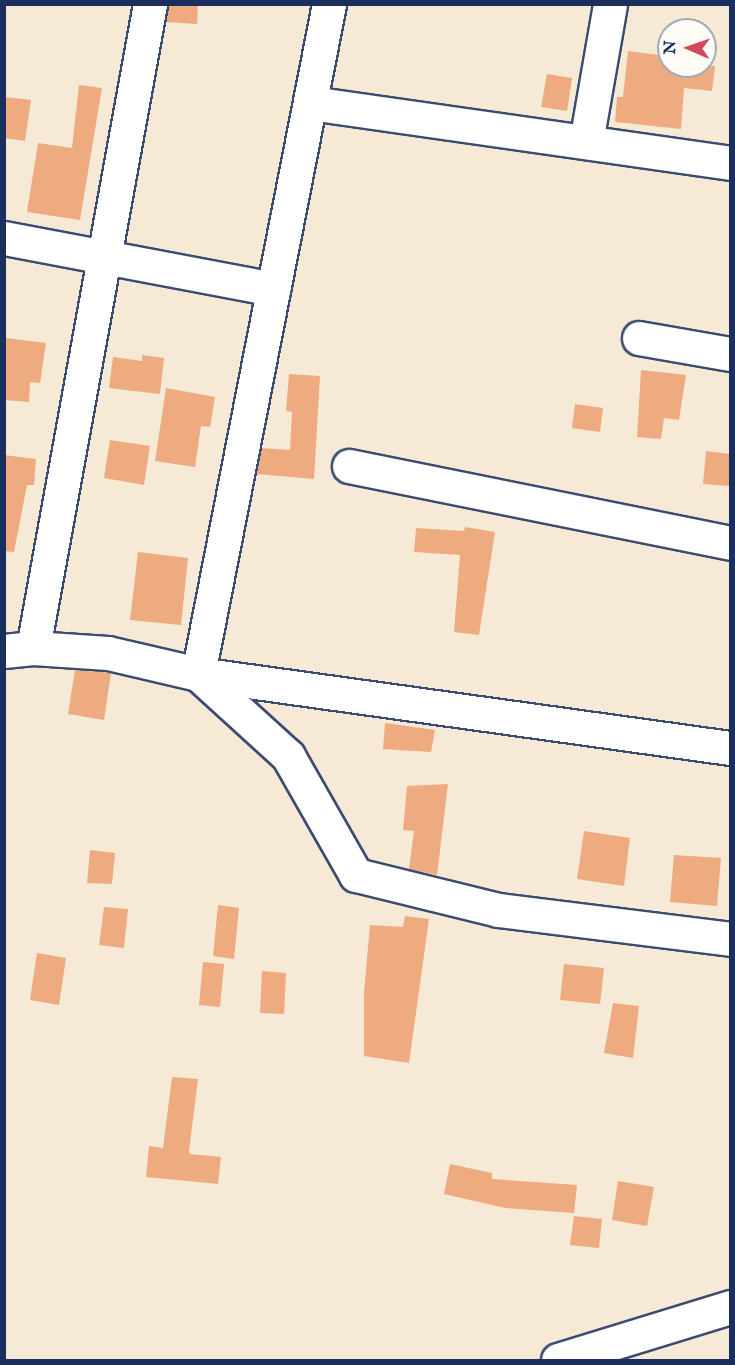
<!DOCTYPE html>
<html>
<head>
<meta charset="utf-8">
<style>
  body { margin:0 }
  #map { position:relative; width:735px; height:1365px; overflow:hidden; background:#f6e9d5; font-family:"IM FELL English",serif }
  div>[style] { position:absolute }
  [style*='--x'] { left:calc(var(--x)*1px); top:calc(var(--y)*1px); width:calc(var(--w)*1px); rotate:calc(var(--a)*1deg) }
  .building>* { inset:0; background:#eeab80 }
  .roads { filter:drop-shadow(2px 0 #3c4b70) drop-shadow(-2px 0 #3c4b70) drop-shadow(0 2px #3c4b70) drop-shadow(0 -2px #3c4b70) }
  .minor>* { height:33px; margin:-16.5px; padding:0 16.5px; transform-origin:16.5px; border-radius:16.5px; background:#fff }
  span { translate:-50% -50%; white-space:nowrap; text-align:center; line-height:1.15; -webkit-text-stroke:5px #fdfcf7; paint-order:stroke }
  .frame { position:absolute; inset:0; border:6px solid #1b2f5e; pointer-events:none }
  .north { position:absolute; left:657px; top:18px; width:60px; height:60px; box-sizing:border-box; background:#fdfcf7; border:2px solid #a3aaba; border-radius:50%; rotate:272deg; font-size:16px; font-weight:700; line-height:24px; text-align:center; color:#1b2f5e }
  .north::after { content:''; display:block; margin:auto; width:21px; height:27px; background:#d1495b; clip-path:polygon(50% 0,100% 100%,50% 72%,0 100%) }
</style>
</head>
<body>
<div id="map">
  <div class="building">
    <i style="clip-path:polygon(168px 4px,198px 4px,197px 24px,166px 22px)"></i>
    <i style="clip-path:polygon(628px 51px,666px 56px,665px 66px,715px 66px,712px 91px,684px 88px,681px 129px,615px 122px,617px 97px,623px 97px)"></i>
    <i style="clip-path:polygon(547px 74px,572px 78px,567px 111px,541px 107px)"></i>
    <i style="clip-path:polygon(79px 85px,102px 88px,80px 220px,27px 212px,38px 143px,72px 148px)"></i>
    <i style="clip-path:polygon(4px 97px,31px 100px,25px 141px,4px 138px)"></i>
    <i style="clip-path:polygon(6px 338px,46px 343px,40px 383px,30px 382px,29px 402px,4px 400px)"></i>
    <i style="clip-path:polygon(142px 355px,164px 358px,160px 394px,109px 388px,113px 357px,142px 361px)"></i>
    <i style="clip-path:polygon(641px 370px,686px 375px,679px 420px,664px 418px,661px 439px,637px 437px)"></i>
    <i style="clip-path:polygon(289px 374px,320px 376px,314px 479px,256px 474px,261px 448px,290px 450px,292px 412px,286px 411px)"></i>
    <i style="clip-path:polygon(166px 388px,215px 397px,210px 427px,201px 426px,195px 467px,155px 461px)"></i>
    <i style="clip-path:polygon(575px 404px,603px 408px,600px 432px,572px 428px)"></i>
    <i style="clip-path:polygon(110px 440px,150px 446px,144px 485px,104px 478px)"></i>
    <i style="clip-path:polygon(706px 451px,730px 454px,730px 486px,703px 484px)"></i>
    <i style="clip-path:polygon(4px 455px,36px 459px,34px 485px,27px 485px,14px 552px,4px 551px)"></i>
    <i style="clip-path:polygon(465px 527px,495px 532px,479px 635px,454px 632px,460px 555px,414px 552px,416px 528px,464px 531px)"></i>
    <i style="clip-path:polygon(138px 552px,188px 558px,181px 625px,130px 620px)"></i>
    <i style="clip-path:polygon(75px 670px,111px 673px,104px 720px,68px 714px)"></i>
    <i style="clip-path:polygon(385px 723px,435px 730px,431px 752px,383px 749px)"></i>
    <i style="clip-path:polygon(448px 784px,437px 875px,409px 869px,414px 831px,403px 830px,407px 786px)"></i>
    <i style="clip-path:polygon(584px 831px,630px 838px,624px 886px,577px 879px)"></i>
    <i style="clip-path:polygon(90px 850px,115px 853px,112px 884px,87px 883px)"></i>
    <i style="clip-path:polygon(674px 855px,721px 858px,717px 906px,670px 902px)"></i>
    <i style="clip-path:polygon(218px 905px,239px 908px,234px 959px,213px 956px)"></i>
    <i style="clip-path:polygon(104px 907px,128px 909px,124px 948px,99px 945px)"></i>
    <i style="clip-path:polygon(405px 916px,429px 919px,409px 1063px,364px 1056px,364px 992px,370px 925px,403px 927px)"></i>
    <i style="clip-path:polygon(37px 953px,66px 958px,59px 1005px,30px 1000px)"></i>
    <i style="clip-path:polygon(203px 962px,224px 964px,220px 1007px,199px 1005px)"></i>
    <i style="clip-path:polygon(564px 964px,604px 968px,600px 1004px,560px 1000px)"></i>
    <i style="clip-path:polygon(262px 971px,286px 973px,284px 1014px,260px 1013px)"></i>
    <i style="clip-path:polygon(613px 1003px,639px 1006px,633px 1058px,604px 1053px)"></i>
    <i style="clip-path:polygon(172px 1077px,198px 1079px,189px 1151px,190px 1154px,221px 1157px,218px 1184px,146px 1177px,149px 1146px,163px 1148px)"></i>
    <i style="clip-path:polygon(450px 1164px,492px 1173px,492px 1179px,577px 1185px,574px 1213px,505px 1208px,444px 1194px)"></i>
    <i style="clip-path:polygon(618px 1181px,654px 1187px,647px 1226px,612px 1220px)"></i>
    <i style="clip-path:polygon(574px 1216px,602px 1219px,599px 1248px,570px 1245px)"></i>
  </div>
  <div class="roads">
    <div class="minor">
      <i style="--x:329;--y:4;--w:683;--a:101.06"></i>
      <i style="--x:198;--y:674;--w:537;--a:7.92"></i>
      <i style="--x:310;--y:103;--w:424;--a:8.1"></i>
      <i style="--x:586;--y:142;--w:140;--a:-80.1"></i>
      <i style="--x:4;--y:238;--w:274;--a:10.7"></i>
      <i style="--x:639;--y:338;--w:92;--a:10"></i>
      <i style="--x:349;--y:466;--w:389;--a:11.4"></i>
      <i style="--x:33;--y:648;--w:655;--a:-79.7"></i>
      <i style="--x:4;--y:651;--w:29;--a:-6"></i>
      <i style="--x:33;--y:648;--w:75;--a:3.8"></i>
      <i style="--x:108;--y:653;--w:92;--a:13.1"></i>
      <i style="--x:198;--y:674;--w:122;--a:42.3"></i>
      <i style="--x:288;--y:756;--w:137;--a:60.3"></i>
      <i style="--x:356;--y:875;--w:146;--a:13.8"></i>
      <i style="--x:498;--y:910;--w:234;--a:7.1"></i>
      <i style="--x:558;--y:1360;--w:180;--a:-17.1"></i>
    </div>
  </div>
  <div class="frame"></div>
  <div class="north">N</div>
</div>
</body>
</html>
